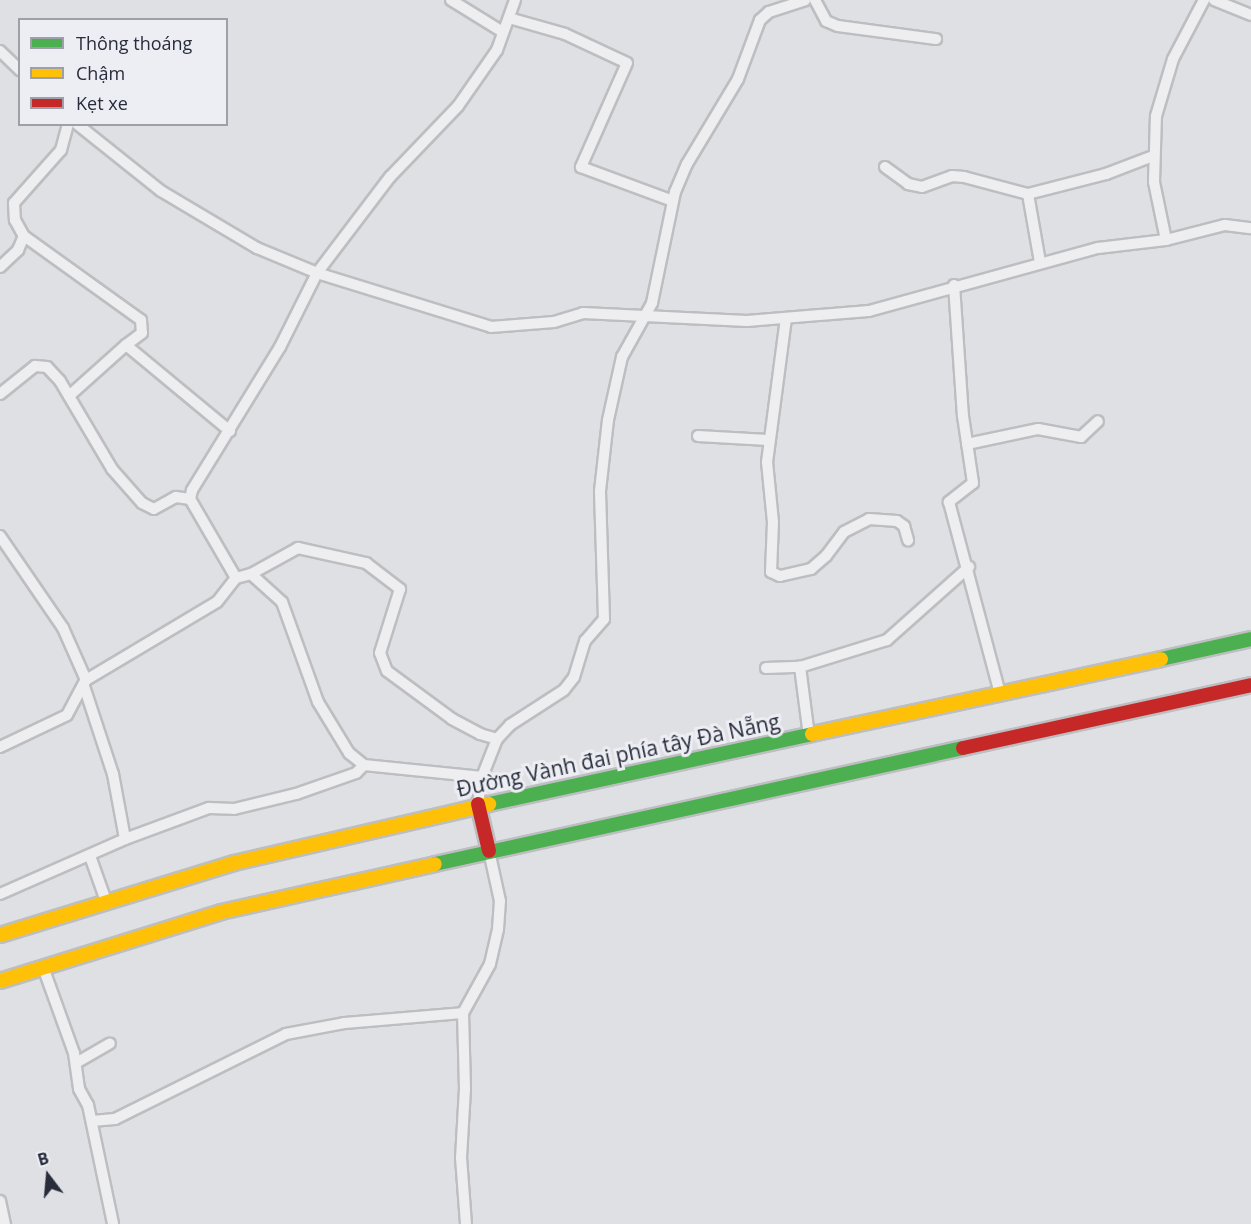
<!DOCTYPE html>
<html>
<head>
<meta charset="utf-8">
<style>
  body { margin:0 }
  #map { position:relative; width:1251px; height:1224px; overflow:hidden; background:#dfe0e3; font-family:"Open Sans",sans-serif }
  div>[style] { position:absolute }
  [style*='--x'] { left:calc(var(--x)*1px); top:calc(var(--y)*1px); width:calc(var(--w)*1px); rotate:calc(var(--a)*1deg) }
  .roads { filter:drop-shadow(2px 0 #bdbec1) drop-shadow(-2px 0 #bdbec1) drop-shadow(0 2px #bdbec1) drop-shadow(0 -2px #bdbec1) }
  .street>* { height:10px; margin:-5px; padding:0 5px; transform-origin:5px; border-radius:5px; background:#eeeef0 }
  .fast>* { height:14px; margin:-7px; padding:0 7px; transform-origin:7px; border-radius:7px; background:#4caf50 }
  .slow>* { height:14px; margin:-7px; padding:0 7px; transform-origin:7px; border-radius:7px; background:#ffc107 }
  .jam>* { height:14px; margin:-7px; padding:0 7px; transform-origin:7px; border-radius:7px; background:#c62828 }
  span { translate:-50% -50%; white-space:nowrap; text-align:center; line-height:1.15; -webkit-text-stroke:6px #eceef3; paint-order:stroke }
  .street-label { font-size:21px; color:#282c3b }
  .legend { position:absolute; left:18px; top:18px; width:210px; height:108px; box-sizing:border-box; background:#eceef3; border:2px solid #9ea0a9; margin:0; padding:8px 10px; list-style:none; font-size:18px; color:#282c3b }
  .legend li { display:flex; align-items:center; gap:12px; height:30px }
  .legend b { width:30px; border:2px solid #9ea0a9 }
  .north { position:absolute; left:18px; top:1146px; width:60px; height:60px; -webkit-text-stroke:4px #eceef3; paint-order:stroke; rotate:344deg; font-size:16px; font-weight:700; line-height:24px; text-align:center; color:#282c3b }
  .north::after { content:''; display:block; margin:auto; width:21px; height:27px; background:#282c3b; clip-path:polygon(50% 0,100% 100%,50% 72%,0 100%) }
</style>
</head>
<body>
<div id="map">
  <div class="roads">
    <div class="street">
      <i style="--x:451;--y:0;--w:59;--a:31.8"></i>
      <i style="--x:815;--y:0;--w:24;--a:62"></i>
      <i style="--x:826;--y:21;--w:13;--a:23"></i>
      <i style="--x:838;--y:26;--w:99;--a:7.6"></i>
      <i style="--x:1214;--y:0;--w:40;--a:22"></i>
      <i style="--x:509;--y:18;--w:58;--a:15.9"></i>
      <i style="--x:565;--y:34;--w:68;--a:25.1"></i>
      <i style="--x:627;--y:63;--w:114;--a:113.9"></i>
      <i style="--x:581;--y:167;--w:98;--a:20.3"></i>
      <i style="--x:0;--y:51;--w:28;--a:44"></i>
      <i style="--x:68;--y:124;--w:27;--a:105"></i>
      <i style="--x:61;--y:150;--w:71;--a:131.6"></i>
      <i style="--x:14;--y:203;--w:17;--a:87"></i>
      <i style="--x:15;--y:220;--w:18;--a:61"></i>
      <i style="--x:24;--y:236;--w:144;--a:35.7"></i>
      <i style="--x:141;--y:320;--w:13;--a:86"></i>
      <i style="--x:142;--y:333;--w:20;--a:143"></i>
      <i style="--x:77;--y:124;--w:107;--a:38.6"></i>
      <i style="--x:161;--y:191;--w:112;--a:30.7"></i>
      <i style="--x:257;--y:248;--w:65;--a:22.6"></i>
      <i style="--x:317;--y:273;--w:182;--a:17.2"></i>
      <i style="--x:491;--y:327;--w:63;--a:-4.5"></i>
      <i style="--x:554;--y:322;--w:30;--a:-17"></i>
      <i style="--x:583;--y:313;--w:164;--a:2.8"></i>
      <i style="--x:747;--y:321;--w:122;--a:-4.7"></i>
      <i style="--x:869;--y:311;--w:238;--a:-15.4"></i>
      <i style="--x:1098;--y:248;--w:68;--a:-6.7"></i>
      <i style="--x:1166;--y:240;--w:61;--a:-14.3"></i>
      <i style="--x:1225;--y:225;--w:26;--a:7"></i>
      <i style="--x:885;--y:167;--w:29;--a:36"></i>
      <i style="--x:908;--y:184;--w:14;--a:12"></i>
      <i style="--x:922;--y:187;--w:32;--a:-20"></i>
      <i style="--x:952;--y:176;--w:12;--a:5"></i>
      <i style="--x:964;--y:177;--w:66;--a:14.9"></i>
      <i style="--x:1028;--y:194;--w:81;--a:-14.4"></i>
      <i style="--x:1106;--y:174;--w:50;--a:-21"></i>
      <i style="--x:1028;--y:194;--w:69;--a:80"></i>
      <i style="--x:1166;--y:240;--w:59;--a:-101.7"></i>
      <i style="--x:1154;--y:182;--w:66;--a:-88.3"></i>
      <i style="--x:1156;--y:116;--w:59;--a:-73.4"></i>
      <i style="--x:1173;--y:59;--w:67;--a:-62.3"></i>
      <i style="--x:0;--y:267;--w:25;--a:-43"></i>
      <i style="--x:18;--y:250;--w:15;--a:-67"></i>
      <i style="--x:954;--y:285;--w:131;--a:86.1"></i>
      <i style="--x:963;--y:416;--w:68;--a:81.5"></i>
      <i style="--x:973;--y:483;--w:31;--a:142"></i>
      <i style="--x:949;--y:502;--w:199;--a:75.1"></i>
      <i style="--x:786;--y:318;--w:145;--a:97.5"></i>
      <i style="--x:767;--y:462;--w:60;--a:84.3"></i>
      <i style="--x:773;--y:522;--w:50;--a:92.3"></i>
      <i style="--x:771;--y:572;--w:10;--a:24"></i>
      <i style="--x:780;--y:576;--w:32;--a:-13"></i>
      <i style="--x:811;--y:569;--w:20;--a:-41"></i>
      <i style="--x:826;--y:556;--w:30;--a:-53"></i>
      <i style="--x:844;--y:532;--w:28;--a:-27"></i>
      <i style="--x:869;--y:519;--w:28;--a:4"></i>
      <i style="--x:897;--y:521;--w:9;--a:36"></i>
      <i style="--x:904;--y:526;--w:15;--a:74"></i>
      <i style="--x:0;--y:394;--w:45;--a:-38.7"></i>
      <i style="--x:35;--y:366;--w:12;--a:5"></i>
      <i style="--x:47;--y:367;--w:19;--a:47"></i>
      <i style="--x:60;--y:381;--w:102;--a:59.4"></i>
      <i style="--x:112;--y:469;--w:45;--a:48.6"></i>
      <i style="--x:142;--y:503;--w:13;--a:27"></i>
      <i style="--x:154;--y:509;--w:25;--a:-29"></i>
      <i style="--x:176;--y:497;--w:14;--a:8"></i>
      <i style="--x:69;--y:396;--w:76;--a:-41.8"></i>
      <i style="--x:126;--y:345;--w:135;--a:39.6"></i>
      <i style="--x:698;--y:436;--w:70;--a:3.3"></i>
      <i style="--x:967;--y:444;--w:73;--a:-11.9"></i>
      <i style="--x:1038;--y:429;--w:44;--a:10.5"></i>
      <i style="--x:1081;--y:437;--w:23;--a:-43"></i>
      <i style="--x:0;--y:536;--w:112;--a:55.6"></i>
      <i style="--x:63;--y:628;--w:57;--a:66.1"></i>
      <i style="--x:251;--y:574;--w:42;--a:42.1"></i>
      <i style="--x:282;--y:602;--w:106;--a:70.2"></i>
      <i style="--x:318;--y:702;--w:60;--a:58.7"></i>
      <i style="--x:349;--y:753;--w:19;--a:39"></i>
      <i style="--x:236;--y:578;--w:16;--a:-15"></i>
      <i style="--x:251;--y:574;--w:54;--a:-29"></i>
      <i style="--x:298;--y:548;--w:70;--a:12.4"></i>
      <i style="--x:366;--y:563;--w:43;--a:37.4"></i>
      <i style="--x:400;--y:589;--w:67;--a:107.4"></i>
      <i style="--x:380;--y:653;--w:19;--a:69"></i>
      <i style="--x:387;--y:671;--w:81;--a:36.4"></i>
      <i style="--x:452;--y:719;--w:32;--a:28"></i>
      <i style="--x:480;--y:734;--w:18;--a:16"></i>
      <i style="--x:766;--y:668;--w:34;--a:-2"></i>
      <i style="--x:84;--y:686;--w:93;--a:71.8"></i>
      <i style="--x:113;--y:774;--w:66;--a:79.5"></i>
      <i style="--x:809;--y:736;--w:70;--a:-97.4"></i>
      <i style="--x:800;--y:667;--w:91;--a:-17.2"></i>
      <i style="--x:887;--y:640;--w:110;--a:-41.7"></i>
      <i style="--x:0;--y:747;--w:74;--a:-25.5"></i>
      <i style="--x:67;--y:715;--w:40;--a:-62"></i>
      <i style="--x:86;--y:680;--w:152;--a:-30.8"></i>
      <i style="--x:217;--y:602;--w:31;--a:-52"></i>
      <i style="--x:236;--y:578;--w:91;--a:-120.2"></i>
      <i style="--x:190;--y:499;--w:9;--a:-77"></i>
      <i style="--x:192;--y:490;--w:168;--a:-58.4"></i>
      <i style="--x:280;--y:347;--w:83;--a:-63.4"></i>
      <i style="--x:317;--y:273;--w:121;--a:-52.8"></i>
      <i style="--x:390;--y:177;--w:98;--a:-46.2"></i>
      <i style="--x:458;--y:106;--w:68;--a:-55.1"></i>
      <i style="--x:497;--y:50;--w:53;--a:-70.2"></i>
      <i style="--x:478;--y:804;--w:27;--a:-82"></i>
      <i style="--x:482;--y:777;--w:41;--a:-68.5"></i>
      <i style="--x:497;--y:739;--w:19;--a:-47"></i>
      <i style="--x:510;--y:725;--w:64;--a:-32.9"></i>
      <i style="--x:564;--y:690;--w:16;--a:-52"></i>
      <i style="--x:574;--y:677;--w:38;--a:-73"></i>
      <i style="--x:585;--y:641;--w:29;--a:-49"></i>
      <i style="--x:604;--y:619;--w:128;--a:-91.8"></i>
      <i style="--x:600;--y:491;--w:71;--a:-83.6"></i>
      <i style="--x:608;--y:420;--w:65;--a:-77.5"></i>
      <i style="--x:622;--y:357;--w:62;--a:-60.9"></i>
      <i style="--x:652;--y:303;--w:113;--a:-78.3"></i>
      <i style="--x:675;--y:192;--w:30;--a:-67"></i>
      <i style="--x:687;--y:164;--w:99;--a:-59"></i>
      <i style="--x:738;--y:79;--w:63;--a:-69.6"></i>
      <i style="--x:760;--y:20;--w:12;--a:-42"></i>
      <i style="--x:769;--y:12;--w:38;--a:-18"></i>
      <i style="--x:90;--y:856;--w:48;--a:70.4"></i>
      <i style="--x:0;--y:894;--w:137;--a:-23.7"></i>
      <i style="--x:125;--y:839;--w:90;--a:-20.3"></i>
      <i style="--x:209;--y:808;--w:25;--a:2"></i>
      <i style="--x:234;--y:809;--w:64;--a:-13.6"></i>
      <i style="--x:296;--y:794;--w:64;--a:-19.3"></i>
      <i style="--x:356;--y:773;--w:11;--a:-45"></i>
      <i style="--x:364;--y:765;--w:119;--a:5.8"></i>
      <i style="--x:43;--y:967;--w:91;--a:70.2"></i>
      <i style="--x:74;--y:1053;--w:36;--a:82"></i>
      <i style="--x:79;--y:1089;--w:18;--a:61"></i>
      <i style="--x:88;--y:1105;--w:122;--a:78.1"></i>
      <i style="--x:76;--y:1063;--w:39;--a:-30"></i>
      <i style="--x:92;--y:1121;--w:23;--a:-5"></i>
      <i style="--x:115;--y:1119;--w:191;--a:-26.4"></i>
      <i style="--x:286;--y:1034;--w:59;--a:-10.7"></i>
      <i style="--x:344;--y:1023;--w:119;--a:-4.8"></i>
      <i style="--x:0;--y:1201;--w:24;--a:78"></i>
      <i style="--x:466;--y:1224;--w:66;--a:-94.3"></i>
      <i style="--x:461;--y:1158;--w:69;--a:-86.7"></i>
      <i style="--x:465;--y:1089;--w:76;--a:-91.5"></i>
      <i style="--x:463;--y:1013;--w:56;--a:-61.1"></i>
      <i style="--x:490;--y:964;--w:36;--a:-77"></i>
      <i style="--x:498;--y:929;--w:28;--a:-86"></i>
      <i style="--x:500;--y:901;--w:51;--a:-102.4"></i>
    </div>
    <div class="fast">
      <i style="--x:1161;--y:659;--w:92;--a:-12.5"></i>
      <i style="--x:489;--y:804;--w:330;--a:-12.2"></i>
      <i style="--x:435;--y:864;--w:541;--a:-12.39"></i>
    </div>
    <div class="slow">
      <i style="--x:812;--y:734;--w:357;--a:-12.1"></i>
      <i style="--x:0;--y:935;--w:245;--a:-17.1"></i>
      <i style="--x:234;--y:863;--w:262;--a:-13"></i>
      <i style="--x:0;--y:981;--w:232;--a:-17.3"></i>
      <i style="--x:221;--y:912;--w:219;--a:-12.6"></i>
    </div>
    <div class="jam">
      <i style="--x:963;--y:748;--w:295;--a:-12.3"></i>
      <i style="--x:478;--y:804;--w:48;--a:76.8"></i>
    </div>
  </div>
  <div class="street-label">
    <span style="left:618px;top:755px;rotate:-12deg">Đường Vành đai phía tây Đà Nẵng</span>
  </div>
  <ul class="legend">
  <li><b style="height:8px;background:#4caf50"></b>Thông thoáng</li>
  <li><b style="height:8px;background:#ffc107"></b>Chậm</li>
  <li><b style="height:8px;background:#c62828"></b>Kẹt xe</li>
  </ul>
  <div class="north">B</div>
</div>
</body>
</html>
